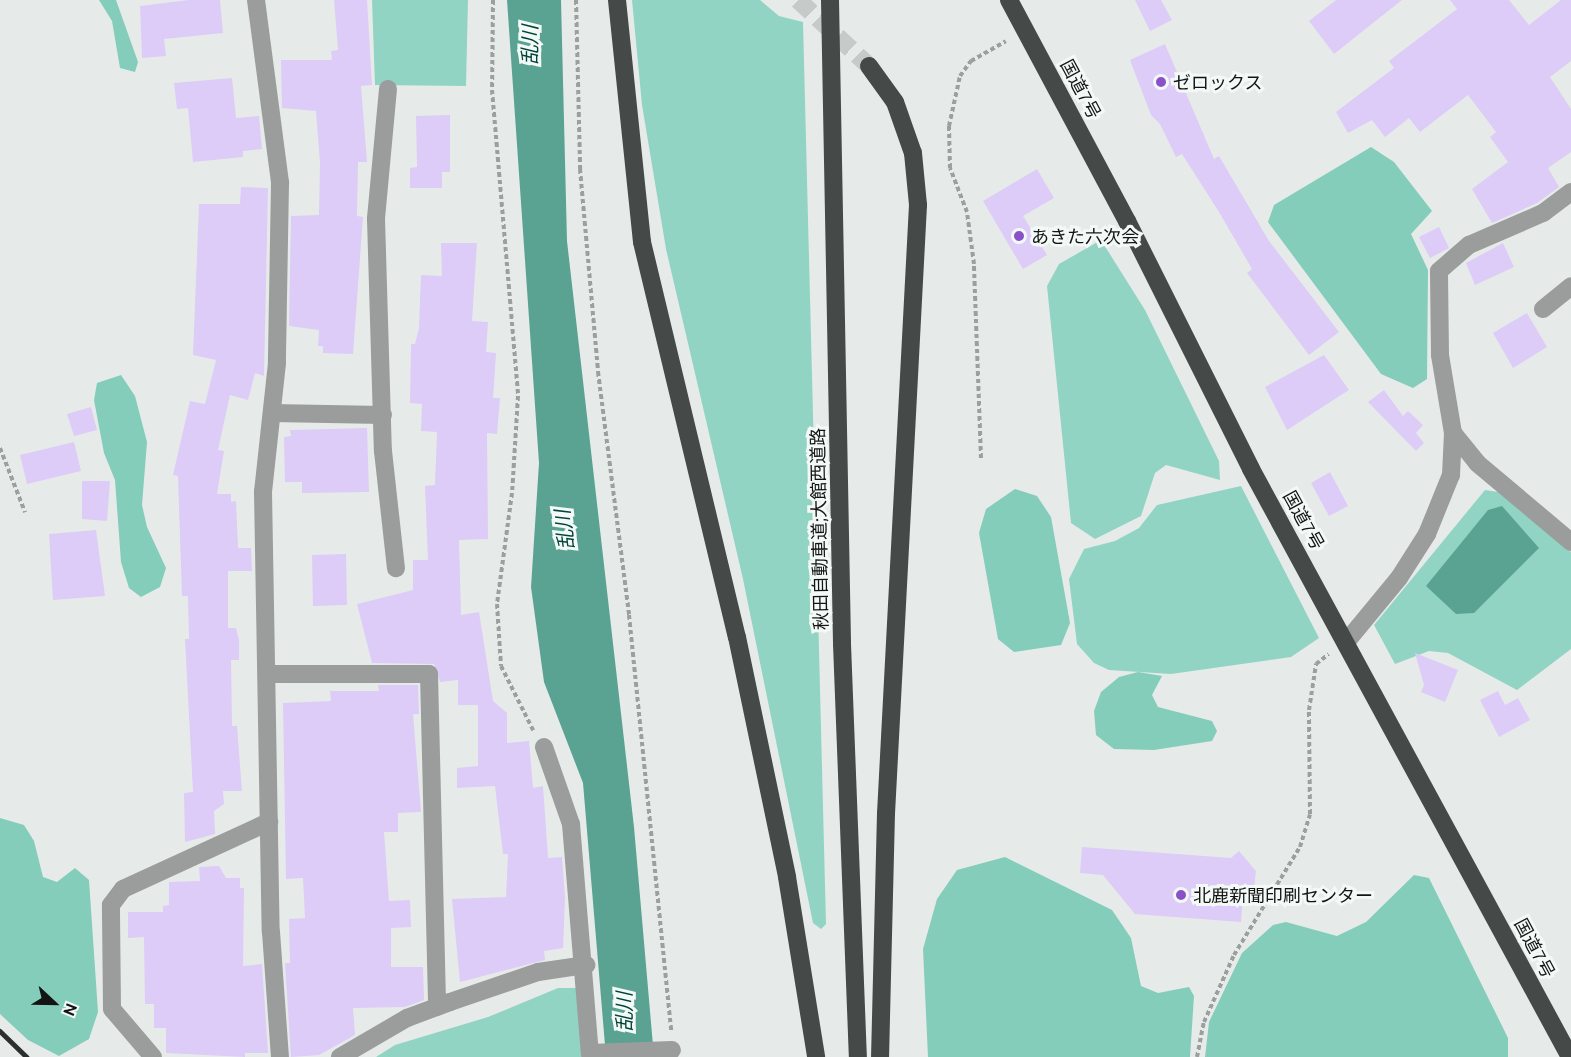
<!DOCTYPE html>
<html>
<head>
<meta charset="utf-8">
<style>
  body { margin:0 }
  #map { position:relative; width:1571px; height:1057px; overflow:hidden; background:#e6ebea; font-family:Ubuntu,"Noto Sans JP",sans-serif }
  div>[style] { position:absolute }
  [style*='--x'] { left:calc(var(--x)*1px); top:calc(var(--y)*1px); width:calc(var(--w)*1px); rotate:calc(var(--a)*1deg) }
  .green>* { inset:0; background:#92d4c3 }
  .forest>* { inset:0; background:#83cdba }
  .water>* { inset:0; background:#5aa392 }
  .building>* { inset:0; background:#ddccf7 }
  .highway-tunnel>* { height:18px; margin-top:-9px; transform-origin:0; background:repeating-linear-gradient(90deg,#c6cbca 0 18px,transparent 0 27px) }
  .path>* { height:4px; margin-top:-2px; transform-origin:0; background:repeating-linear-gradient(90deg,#9b9f9e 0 4.5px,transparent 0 7.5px) }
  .street>* { height:18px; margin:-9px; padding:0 9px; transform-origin:9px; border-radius:9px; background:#9b9d9d }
  .highway>* { height:18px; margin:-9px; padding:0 9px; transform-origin:9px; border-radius:9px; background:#454948 }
  .rail>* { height:4.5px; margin:-2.25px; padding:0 2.25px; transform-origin:2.25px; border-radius:2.25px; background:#2d2e2e }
  .dots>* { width:16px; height:16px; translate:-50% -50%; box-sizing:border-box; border:3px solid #f3f9f7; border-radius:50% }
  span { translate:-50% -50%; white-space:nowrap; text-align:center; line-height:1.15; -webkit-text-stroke:6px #f3f9f7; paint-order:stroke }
  .poi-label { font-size:18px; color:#131414 }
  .left { translate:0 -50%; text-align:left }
  .street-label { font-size:18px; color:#131414 }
  .water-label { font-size:20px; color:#004338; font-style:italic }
  .north { position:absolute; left:24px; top:973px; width:60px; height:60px; -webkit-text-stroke:4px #f3f9f7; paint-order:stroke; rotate:112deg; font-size:16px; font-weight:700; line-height:24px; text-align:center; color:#131414 }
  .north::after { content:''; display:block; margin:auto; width:21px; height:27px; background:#131414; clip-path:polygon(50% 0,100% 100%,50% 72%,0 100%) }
</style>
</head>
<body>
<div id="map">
  <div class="green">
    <i style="clip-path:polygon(372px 0,468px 0,466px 86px,375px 85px)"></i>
    <i style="clip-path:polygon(632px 0,760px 0,779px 16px,803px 22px,826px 924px,821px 929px,813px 923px,743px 579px,666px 249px,642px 105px)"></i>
    <i style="clip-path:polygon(1101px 240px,1145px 310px,1219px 461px,1220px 480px,1166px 465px,1155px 473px,1141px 516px,1095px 539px,1071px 523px,1047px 286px,1059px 264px)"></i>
    <i style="clip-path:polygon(1241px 486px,1319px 638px,1291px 657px,1171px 674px,1109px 670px,1094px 663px,1077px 644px,1069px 579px,1084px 549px,1115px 541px,1139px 528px,1157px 505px)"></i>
    <i style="clip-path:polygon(1485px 490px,1498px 492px,1571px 552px,1571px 649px,1517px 690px,1448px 653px,1429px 651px,1395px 664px,1374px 625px)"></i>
    <i style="clip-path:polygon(558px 988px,580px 988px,584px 1057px,376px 1057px,395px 1045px,488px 1017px)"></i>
  </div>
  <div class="forest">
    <i style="clip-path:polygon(99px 0,116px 0,138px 62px,135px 72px,120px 68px,112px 21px)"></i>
    <i style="clip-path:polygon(1371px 147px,1394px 162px,1432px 211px,1411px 234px,1428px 270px,1427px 379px,1413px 388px,1381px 374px,1268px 222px,1274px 205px)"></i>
    <i style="clip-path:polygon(121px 375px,135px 396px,147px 442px,142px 505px,147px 527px,166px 568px,160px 587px,141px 597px,129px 588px,121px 562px,115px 480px,104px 453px,94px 400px,97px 383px)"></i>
    <i style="clip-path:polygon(1015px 489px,1037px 496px,1051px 517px,1070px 623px,1061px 645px,1014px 652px,998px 639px,979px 533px,986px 509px)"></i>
    <i style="clip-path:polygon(1138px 672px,1162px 676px,1152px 695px,1158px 707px,1212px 721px,1217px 731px,1212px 741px,1154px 750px,1114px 749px,1096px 735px,1094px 711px,1101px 692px,1119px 677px)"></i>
    <i style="clip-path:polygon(0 818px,24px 825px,34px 841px,43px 877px,57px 882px,75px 868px,89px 880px,98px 1012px,89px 1039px,59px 1056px,28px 1040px,0 1014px)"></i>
    <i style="clip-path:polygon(1005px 857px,1112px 910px,1131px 938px,1141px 986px,1158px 993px,1189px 987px,1194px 996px,1190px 1057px,928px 1057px,923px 949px,937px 899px,957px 870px)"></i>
    <i style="clip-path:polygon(1414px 875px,1429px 878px,1508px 1038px,1508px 1057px,1205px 1057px,1209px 1022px,1242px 953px,1273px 925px,1286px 922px,1337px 936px,1366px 922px)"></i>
  </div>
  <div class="water">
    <i style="clip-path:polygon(507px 0,561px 0,567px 241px,634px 827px,654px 1057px,606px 1057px,583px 783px,544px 682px,531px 587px,539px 463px)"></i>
    <i style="clip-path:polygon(1502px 506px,1539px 548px,1474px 613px,1456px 614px,1426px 586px,1488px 510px)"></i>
  </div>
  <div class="building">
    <i style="clip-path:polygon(189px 0,220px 0,223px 33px,164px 39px,166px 56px,142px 58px,140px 6px)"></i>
    <i style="clip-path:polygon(334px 0,367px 0,372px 85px,361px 86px,367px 162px,358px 162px,357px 216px,363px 217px,353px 354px,323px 353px,323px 346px,318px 346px,319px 330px,289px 326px,291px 216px,319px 215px,320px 163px,316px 111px,282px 108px,281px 60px,332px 60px,331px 51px,338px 50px)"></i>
    <i style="clip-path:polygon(1135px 0,1161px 0,1172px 20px,1150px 31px)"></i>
    <i style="clip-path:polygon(1336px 0,1402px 0,1334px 54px,1309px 21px)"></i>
    <i style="clip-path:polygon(1450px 0,1509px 0,1529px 25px,1561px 0,1571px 0,1571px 61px,1550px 77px,1571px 109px,1571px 152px,1548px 168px,1559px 187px,1537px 203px,1492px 223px,1472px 189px,1508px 162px,1490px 137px,1496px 132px,1468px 95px,1420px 132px,1409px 118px,1385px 137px,1372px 120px,1348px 133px,1336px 112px,1394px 68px,1389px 61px,1457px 9px)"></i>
    <i style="clip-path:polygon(1165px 44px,1214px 159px,1219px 156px,1269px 241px,1339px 332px,1309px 355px,1247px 273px,1252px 269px,1219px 212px,1182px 154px,1176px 157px,1160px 124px,1151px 115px,1130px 60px)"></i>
    <i style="clip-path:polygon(232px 78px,236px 118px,259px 116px,262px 149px,243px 151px,243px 157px,193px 162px,188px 108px,177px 109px,174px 83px)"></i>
    <i style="clip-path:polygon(450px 115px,450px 172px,442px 172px,442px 188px,410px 188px,410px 168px,417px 167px,416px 116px)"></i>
    <i style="clip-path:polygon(1037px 169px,1054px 198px,1023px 216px,1047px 255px,1023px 269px,983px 201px)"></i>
    <i style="clip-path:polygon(241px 187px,268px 188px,264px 376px,255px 373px,248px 400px,230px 395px,218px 450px,224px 451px,217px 494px,231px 494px,231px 502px,236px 501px,238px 548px,251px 548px,252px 571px,228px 571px,228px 628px,236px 628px,239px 640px,239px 660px,231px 660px,232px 726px,237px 726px,242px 791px,223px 791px,224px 804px,214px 811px,215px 834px,185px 842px,184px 793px,193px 792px,185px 639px,189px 639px,188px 596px,182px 596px,178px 476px,173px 475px,190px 401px,205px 404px,216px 360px,193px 355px,199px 204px,240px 204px)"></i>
    <i style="clip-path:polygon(1439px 227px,1449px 248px,1430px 258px,1419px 237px)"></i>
    <i style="clip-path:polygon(441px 243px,477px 243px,472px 321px,488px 322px,486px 352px,496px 353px,493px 398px,500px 398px,497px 434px,487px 433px,488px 539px,459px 540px,461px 615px,479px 612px,493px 701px,507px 713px,507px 743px,529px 741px,533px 788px,543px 786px,548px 858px,562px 857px,565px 898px,563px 948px,544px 951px,545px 960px,460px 982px,452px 899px,506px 897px,508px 854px,503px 854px,495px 786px,457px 788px,457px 768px,478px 766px,478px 705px,458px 705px,458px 680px,440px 682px,434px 664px,372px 663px,357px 604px,413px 590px,413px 560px,428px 560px,425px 486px,435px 485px,437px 432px,421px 431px,422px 404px,410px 403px,411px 344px,415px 344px,419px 328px,421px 275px,442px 276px)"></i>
    <i style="clip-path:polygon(1503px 243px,1514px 267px,1475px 285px,1466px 263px)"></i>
    <i style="clip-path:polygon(1527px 313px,1547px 347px,1513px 368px,1493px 333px)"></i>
    <i style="clip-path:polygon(1324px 355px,1349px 390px,1287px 430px,1265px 387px)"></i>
    <i style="clip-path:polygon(1384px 390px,1403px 416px,1408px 411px,1423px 425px,1416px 433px,1424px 443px,1416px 451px,1368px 402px)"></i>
    <i style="clip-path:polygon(91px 407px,97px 430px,74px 436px,67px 414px)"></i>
    <i style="clip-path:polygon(367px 428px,369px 492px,302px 493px,302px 482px,285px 482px,284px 437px,291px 436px,290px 430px)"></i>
    <i style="clip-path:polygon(74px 442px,81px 471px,27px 484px,20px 455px)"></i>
    <i style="clip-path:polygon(1330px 472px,1348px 506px,1329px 516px,1311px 483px)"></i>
    <i style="clip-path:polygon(82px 481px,110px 481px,107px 521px,82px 519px)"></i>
    <i style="clip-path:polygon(96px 530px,105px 596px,53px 600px,49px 534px)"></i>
    <i style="clip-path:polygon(346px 554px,347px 605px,313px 606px,312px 555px)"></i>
    <i style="clip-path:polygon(1415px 653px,1458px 670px,1445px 702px,1421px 692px,1424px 685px)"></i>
    <i style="clip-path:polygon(378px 685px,418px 685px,419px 714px,413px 714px,421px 812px,398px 813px,398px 832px,384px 832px,389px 901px,410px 900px,411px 927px,391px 928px,391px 967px,423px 967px,424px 1000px,405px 1007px,353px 1008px,355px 1035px,319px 1055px,291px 1057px,285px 963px,290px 963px,289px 919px,305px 918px,303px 878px,286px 879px,283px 703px,331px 701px,330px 691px,379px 691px)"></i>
    <i style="clip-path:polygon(1498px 691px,1505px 705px,1518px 698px,1530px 720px,1499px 737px,1480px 700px)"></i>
    <i style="clip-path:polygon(1082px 847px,1231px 858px,1239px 851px,1256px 871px,1253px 896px,1243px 895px,1241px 922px,1135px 914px,1103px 875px,1080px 873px)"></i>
    <i style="clip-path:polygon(219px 866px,226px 878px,240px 878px,240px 888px,244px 888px,243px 966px,262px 964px,268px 1053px,245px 1053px,245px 1057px,166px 1053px,166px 1028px,154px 1028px,154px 1004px,145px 1004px,144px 937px,128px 938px,128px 912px,163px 912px,163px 906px,169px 905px,169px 882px,200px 881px,199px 867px)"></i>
  </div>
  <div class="highway-tunnel">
    <i style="--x:798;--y:0;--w:97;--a:42.9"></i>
  </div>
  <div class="path">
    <i style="--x:493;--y:0;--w:90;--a:90.6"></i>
    <i style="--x:492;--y:90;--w:307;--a:85.1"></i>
    <i style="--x:518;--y:396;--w:97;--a:93.5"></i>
    <i style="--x:512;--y:493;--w:112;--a:97.7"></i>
    <i style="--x:497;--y:604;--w:62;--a:86.3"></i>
    <i style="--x:501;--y:666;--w:72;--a:63.4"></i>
    <i style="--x:576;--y:0;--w:169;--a:88.6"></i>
    <i style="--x:580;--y:169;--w:204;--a:84.9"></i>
    <i style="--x:598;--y:372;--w:245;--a:82.7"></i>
    <i style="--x:629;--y:615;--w:418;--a:84.2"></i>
    <i style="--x:0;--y:448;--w:69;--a:68.7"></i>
    <i style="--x:981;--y:458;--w:194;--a:-92.1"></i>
    <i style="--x:974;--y:264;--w:52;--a:-97.7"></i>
    <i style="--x:967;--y:212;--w:47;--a:-111.1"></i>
    <i style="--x:950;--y:168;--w:42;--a:-91.4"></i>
    <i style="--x:949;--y:126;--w:51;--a:-77.6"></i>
    <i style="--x:960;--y:76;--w:19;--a:-54"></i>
    <i style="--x:971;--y:61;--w:40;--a:-29.7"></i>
    <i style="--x:1197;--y:1057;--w:36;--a:-79"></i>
    <i style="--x:1204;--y:1022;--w:73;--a:-65.9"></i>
    <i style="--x:1234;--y:955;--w:127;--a:-58.6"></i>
    <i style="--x:1300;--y:847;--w:34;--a:-73"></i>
    <i style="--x:1310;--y:814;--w:104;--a:-90.6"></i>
    <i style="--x:1309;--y:710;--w:47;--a:-81.3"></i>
    <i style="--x:1316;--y:664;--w:16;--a:-38"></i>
  </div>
  <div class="street">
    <i style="--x:256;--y:0;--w:185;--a:82.5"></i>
    <i style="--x:280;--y:183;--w:180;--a:91"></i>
    <i style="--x:277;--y:363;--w:130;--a:96.2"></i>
    <i style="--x:263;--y:492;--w:440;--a:89"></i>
    <i style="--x:271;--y:932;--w:125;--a:85.9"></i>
    <i style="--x:388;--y:89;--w:131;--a:95.3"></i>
    <i style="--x:376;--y:219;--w:232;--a:88.3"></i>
    <i style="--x:383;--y:451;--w:118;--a:83.7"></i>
    <i style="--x:1543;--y:309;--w:36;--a:-39"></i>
    <i style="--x:272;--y:413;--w:111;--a:1"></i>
    <i style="--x:1453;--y:433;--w:38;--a:51"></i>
    <i style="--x:1477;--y:463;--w:123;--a:40"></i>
    <i style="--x:1347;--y:641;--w:82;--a:-50.5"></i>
    <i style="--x:1399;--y:578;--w:52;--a:-57.5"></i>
    <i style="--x:1427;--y:534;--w:64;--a:-67.9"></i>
    <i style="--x:1451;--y:475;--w:42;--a:-87.3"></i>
    <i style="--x:1453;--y:433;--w:79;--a:-99.5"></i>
    <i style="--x:1440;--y:355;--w:84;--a:-90.7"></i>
    <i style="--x:1439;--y:271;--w:40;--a:-41"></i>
    <i style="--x:1469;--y:245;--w:81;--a:-23.4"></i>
    <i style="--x:1543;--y:213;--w:35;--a:-37"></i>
    <i style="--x:267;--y:674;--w:162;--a:0"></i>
    <i style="--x:429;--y:674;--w:333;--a:88.6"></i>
    <i style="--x:544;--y:747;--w:82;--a:70.7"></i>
    <i style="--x:571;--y:824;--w:230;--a:85.3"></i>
    <i style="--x:590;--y:1053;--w:82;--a:-2.1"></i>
    <i style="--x:153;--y:1057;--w:63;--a:-130.5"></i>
    <i style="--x:112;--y:1009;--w:104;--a:-90.6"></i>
    <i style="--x:111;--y:905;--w:20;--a:-53"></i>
    <i style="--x:123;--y:889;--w:161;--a:-24.7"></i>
    <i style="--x:340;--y:1057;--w:78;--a:-30.2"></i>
    <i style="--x:407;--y:1018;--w:46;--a:-20.4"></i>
    <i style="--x:450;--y:1002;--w:93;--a:-18.8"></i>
    <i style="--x:538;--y:972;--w:49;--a:-8.3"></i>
  </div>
  <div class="highway">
    <i style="--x:617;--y:0;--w:243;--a:84.1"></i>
    <i style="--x:642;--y:242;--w:406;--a:76.5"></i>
    <i style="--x:737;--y:637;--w:245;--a:78.2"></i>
    <i style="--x:787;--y:877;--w:182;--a:80.8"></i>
    <i style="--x:830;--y:0;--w:644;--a:88.93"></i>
    <i style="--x:842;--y:644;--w:413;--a:87.8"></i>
    <i style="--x:1009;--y:0;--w:251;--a:61.9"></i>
    <i style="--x:1127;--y:221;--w:277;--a:63.4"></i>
    <i style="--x:1251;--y:469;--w:669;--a:61.52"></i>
    <i style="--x:869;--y:66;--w:44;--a:54.2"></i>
    <i style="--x:895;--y:102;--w:54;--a:70.6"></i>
    <i style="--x:913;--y:153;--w:52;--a:84.5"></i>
    <i style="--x:918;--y:205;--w:609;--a:93.01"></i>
    <i style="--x:886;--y:813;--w:244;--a:91.4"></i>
  </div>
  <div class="rail">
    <i style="--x:0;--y:1031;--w:37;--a:44"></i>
  </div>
  <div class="dots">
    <i style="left:1161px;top:82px;background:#8a51c8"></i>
    <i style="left:1019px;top:236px;background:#8a51c8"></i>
    <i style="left:1181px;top:895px;background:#8a51c8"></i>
  </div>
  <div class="poi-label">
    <span class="left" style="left:1173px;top:82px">ゼロックス</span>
    <span class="left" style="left:1031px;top:236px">あきた六次会</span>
    <span class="left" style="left:1193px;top:895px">北鹿新聞印刷センター</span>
  </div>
  <div class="street-label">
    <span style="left:1081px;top:89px;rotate:62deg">国道7号</span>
    <span style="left:1304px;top:520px;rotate:61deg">国道7号</span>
    <span style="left:819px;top:529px;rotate:-91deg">秋田自動車道;大館西道路</span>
    <span style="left:1535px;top:948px;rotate:62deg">国道7号</span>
  </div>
  <div class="water-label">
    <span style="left:529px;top:45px;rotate:-90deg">乱川</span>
    <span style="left:564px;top:530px;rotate:-97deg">乱川</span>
    <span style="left:624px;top:1012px;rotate:-91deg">乱川</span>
  </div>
  <div class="north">N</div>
</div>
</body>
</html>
